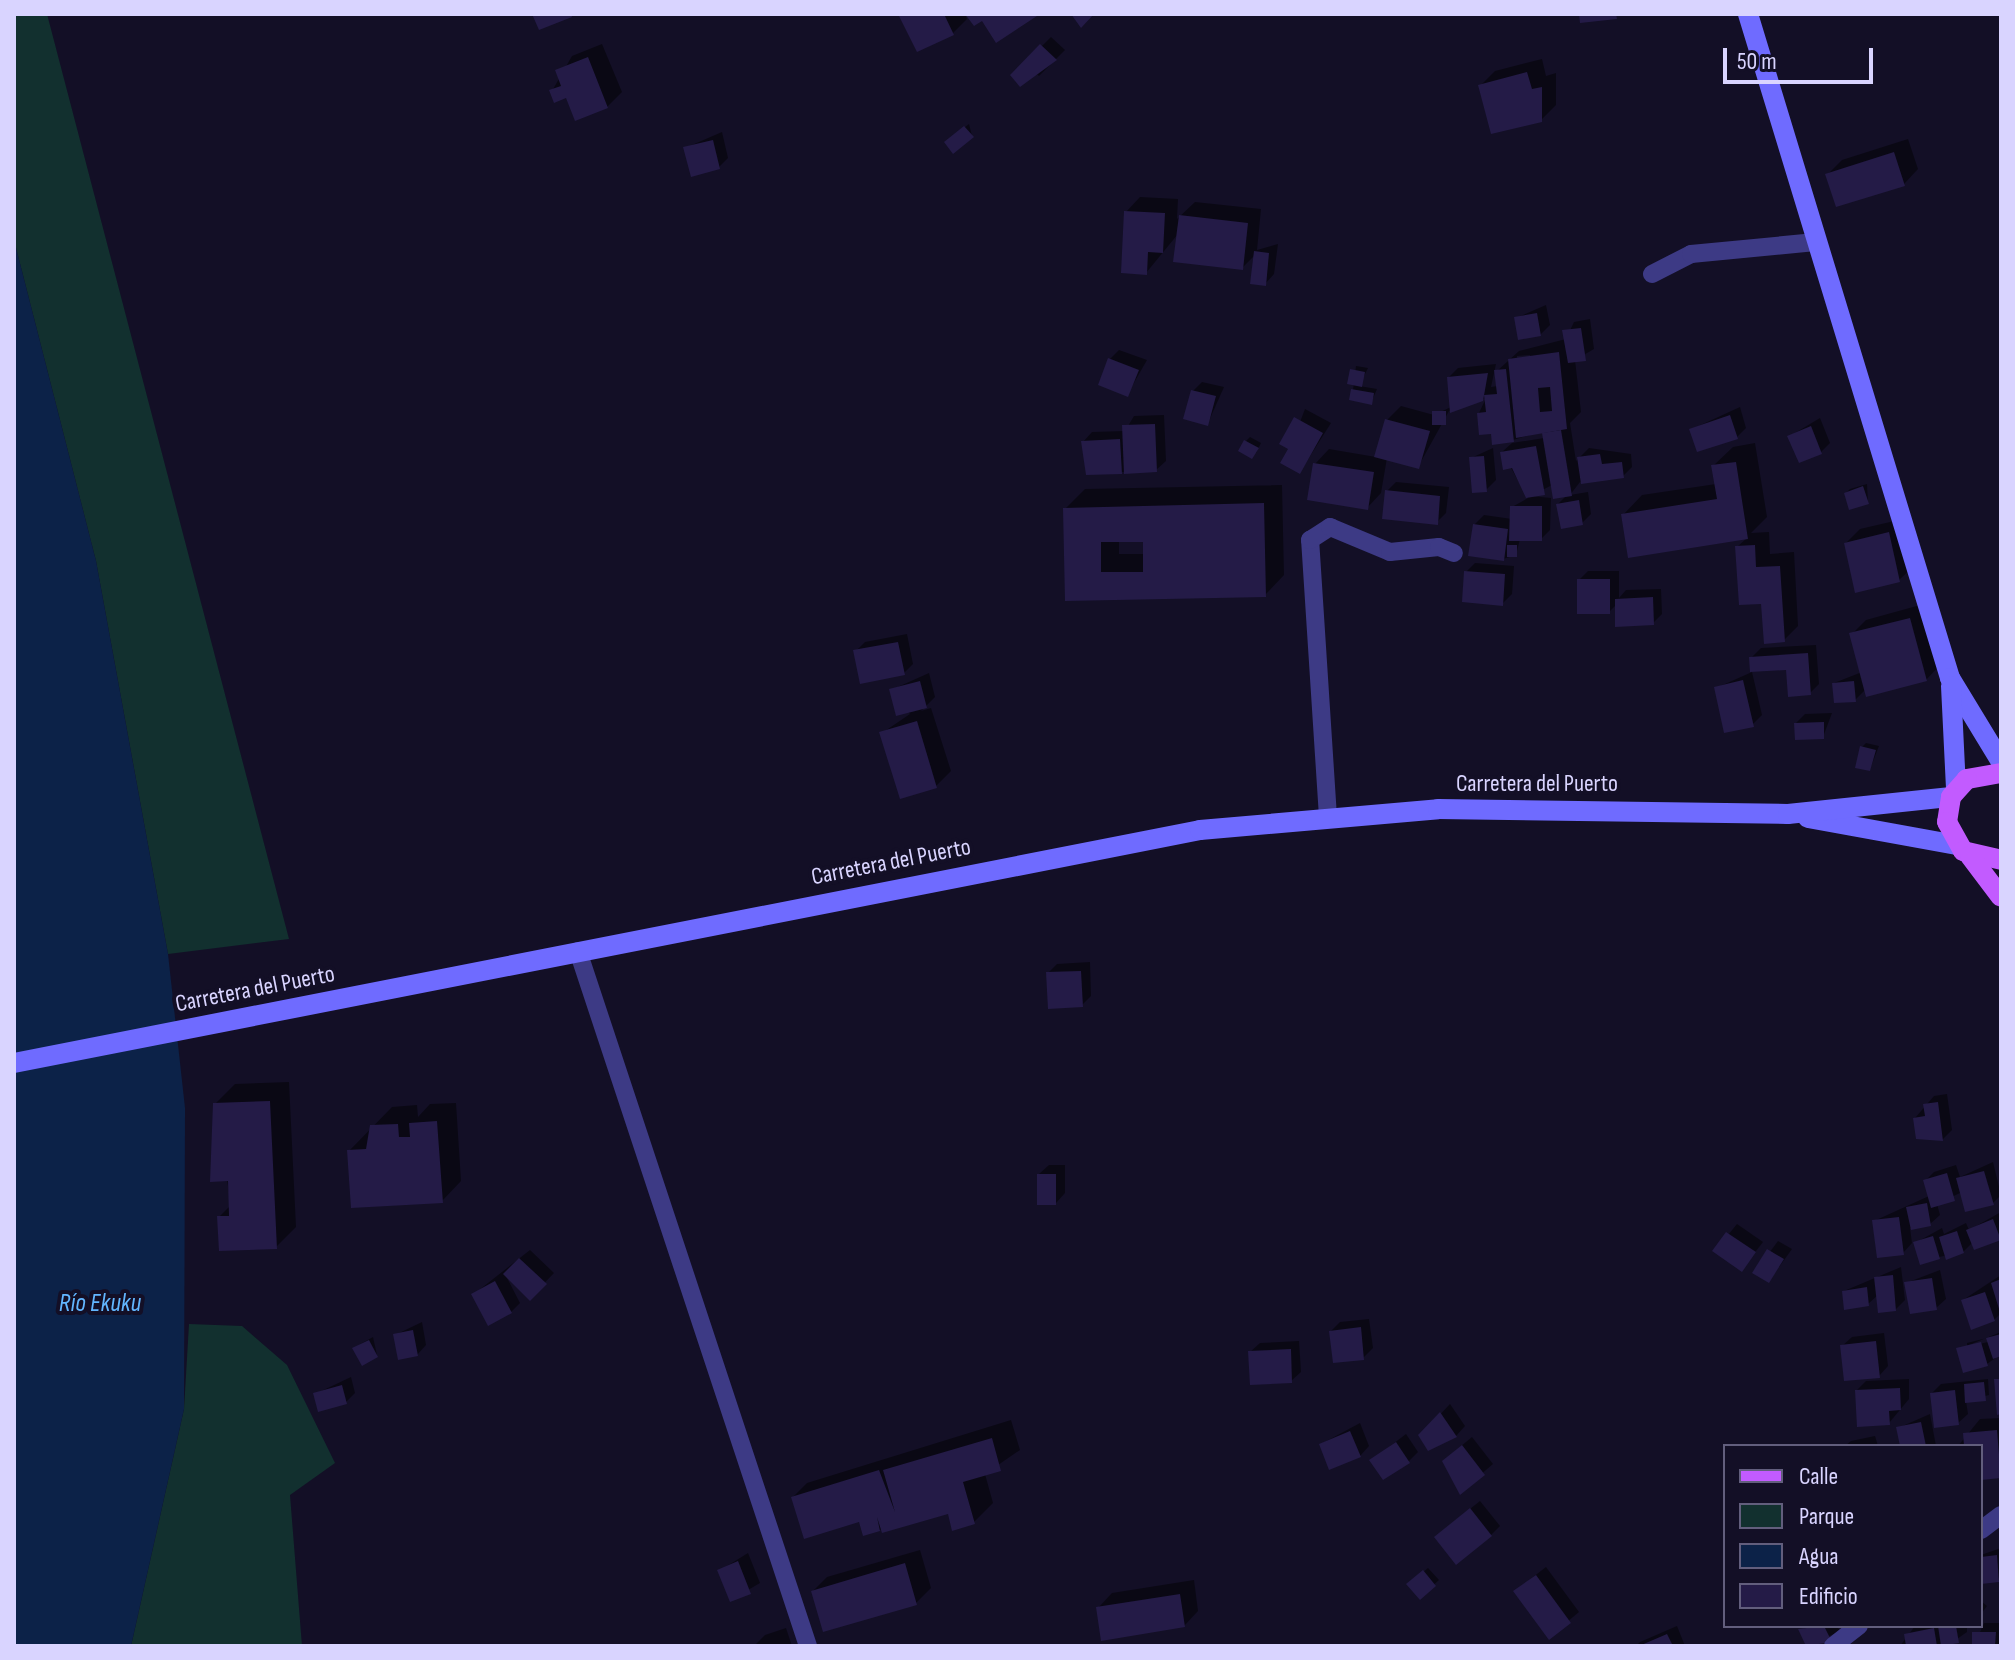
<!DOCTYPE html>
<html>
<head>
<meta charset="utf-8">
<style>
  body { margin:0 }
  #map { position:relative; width:2015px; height:1660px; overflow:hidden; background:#130f26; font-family:"Sofia Sans Condensed",sans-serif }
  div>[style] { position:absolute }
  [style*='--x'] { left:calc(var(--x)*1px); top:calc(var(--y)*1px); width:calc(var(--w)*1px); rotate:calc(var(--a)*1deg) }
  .green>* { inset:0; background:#12302f }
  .water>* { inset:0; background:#0c2248 }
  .shadow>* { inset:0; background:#0007 }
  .building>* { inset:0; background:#241b47 }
  .minor>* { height:18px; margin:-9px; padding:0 9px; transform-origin:9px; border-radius:9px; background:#3d3a85 }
  .secondary>* { height:20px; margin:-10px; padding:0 10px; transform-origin:10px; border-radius:10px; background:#6f6bff }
  .primary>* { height:20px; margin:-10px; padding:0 10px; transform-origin:10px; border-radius:10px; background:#c25bff }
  span { translate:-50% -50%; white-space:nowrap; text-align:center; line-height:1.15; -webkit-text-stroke:8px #130f26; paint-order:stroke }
  .street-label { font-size:24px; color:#d9d4ff }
  .water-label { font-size:26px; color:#62b6ff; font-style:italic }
  .frame { position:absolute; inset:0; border:16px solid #d9d4ff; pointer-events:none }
  .legend { position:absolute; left:1723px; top:1444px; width:260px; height:184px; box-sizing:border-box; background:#130f26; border:2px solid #625e7d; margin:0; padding:10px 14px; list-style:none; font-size:24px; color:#d9d4ff }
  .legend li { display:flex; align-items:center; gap:16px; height:40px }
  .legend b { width:40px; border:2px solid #625e7d }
  .scale { position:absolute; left:1723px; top:48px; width:150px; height:36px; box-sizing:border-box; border:4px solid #d9d4ff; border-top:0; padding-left:10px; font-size:24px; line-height:28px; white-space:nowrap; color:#d9d4ff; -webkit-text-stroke:6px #130f26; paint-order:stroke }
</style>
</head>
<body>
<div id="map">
  <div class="green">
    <i style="clip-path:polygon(14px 14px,47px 14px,289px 939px,168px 954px,96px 561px,14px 240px)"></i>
    <i style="clip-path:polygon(189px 1324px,242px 1326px,287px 1365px,335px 1463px,290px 1495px,302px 1646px,131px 1646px,184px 1409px)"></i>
  </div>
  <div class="water">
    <i style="clip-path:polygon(14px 240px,96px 561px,168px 954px,185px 1108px,184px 1409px,131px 1646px,14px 1646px)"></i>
  </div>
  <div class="shadow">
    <i style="clip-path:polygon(901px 14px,965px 14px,967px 19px,953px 33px)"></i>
    <i style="clip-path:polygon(1051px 37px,1065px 50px,1039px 76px,1025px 63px)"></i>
    <i style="clip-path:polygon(602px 44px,622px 92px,607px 107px,552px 91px,572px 56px)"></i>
    <i style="clip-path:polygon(1542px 59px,1546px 76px,1556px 73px,1556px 105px,1541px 120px,1481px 85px,1495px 71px)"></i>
    <i style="clip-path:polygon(969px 124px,972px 136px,951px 138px)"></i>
    <i style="clip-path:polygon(722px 132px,728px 158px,719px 167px,685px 148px)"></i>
    <i style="clip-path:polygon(1908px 139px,1918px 169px,1904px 184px,1828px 174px,1842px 160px)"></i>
    <i style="clip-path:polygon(1140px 197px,1178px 199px,1177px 219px,1195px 202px,1261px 209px,1257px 250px,1278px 244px,1274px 274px,1265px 284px,1255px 255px,1242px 268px,1178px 234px,1146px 273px,1126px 212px)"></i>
    <i style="clip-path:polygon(1546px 305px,1550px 325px,1540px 335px,1516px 318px)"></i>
    <i style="clip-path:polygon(evenodd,1590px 319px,1594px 349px,1575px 360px,1581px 412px,1570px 423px,1576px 461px,1589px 448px,1631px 454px,1632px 467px,1623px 476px,1580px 482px,1570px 495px,1588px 492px,1591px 514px,1582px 523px,1558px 504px,1568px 494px,1552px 485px,1531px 496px,1551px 498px,1550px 530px,1541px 539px,1520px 539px,1516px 555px,1503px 559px,1474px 525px,1484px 515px,1512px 519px,1512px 507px,1528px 498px,1502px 452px,1512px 443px,1544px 438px,1549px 429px,1513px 440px,1493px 432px,1479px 413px,1486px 398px,1449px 411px,1418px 467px,1387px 458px,1381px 493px,1367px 508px,1315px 464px,1329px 449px,1376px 457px,1387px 420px,1401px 406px,1434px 415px,1451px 407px,1449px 377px,1458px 368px,1496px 364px,1491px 387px,1498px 386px,1497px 371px,1519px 351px,1566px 339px,1574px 322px,1590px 319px,1530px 355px,1531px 359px,1517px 360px,1517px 356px,1530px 355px)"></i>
    <i style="clip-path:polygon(1119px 350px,1147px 360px,1127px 395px,1110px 359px)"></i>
    <i style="clip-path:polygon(1356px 366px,1368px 368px,1359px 386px,1377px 389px,1371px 403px,1353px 390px)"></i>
    <i style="clip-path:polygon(1202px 382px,1224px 387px,1208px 423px,1193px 391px)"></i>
    <i style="clip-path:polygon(1740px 407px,1746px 428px,1737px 437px,1692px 429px)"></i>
    <i style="clip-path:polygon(1305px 409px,1331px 423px,1300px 472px,1290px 448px)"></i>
    <i style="clip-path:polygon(1164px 415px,1166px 461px,1156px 470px,1121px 472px,1083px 442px,1092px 432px,1125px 431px,1134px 416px)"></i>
    <i style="clip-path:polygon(1820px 418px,1830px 443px,1821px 452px,1790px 436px)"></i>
    <i style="clip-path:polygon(1250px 437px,1261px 443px,1256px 453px,1246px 441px)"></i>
    <i style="clip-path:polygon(1755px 443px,1767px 517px,1751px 533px,1769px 532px,1770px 554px,1794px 552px,1798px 626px,1784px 640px,1737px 547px,1748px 537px,1623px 515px,1642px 495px,1716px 484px,1713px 466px,1733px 447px)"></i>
    <i style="clip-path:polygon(1493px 448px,1496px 480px,1486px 490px,1471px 458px)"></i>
    <i style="clip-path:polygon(1396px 482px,1449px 487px,1446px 513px,1437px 522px,1387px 491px)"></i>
    <i style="clip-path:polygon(1867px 484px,1868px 502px,1846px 493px,1850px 489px)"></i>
    <i style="clip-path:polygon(evenodd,1282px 485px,1284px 575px,1265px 595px,1067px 599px,1065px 509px,1085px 489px,1282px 485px,1119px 540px,1145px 540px,1145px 554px,1119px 554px,1119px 540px)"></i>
    <i style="clip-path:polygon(1903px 519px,1914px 566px,1899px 580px,1846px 543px,1860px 529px)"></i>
    <i style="clip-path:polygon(1475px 563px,1514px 566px,1512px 594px,1502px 604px,1466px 572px)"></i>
    <i style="clip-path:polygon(1588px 571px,1619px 571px,1619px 598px,1626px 590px,1661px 589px,1662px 614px,1653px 623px,1617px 604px,1609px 612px,1579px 580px)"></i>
    <i style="clip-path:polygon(1924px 604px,1940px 665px,1926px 680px,1866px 689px,1855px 700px,1834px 683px,1862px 672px,1852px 634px,1866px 620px)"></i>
    <i style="clip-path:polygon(907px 634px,913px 664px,904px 673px,856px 651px,865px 642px)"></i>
    <i style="clip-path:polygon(1816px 645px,1819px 684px,1810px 693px,1788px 668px,1751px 658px,1761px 648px)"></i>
    <i style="clip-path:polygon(1752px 672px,1762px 715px,1752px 725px,1716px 688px)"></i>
    <i style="clip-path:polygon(929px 673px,935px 697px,921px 711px,931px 708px,951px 771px,936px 786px,882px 733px,910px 714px,891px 690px)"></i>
    <i style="clip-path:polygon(1832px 713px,1823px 737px,1796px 723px,1805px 714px)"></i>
    <i style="clip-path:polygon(1866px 743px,1879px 746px,1870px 769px,1862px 747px)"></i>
    <i style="clip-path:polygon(1090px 962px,1091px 996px,1082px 1005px,1048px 973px,1057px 964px)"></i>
    <i style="clip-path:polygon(289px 1082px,296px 1227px,276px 1247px,219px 1217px,231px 1205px,215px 1104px,235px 1084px)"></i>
    <i style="clip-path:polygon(1947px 1094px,1952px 1130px,1943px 1139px,1917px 1137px,1915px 1118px,1934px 1096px)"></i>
    <i style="clip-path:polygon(456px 1103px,461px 1181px,442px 1201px,349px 1151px,392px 1107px,417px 1105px,418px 1117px,430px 1104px)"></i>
    <i style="clip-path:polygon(1993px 1162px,2001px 1195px,1993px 1203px,1962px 1192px,1937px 1204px,1940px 1215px,1930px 1224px,1910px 1228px,1912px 1243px,1903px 1253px,1874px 1221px,1929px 1196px,1925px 1181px,1934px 1172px,1956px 1165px,1960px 1177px)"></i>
    <i style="clip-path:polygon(1049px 1165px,1065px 1165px,1065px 1193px,1056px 1203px,1039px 1174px)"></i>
    <i style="clip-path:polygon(2001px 1212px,2001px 1238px,1973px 1242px,1963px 1252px,1939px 1257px,1915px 1243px,1942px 1228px,1944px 1234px,1966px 1223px,1969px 1230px)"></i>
    <i style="clip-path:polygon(1737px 1224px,1763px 1242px,1742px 1269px,1715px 1251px)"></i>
    <i style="clip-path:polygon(1778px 1241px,1792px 1249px,1769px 1281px,1755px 1272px)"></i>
    <i style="clip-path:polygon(530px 1250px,554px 1273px,530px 1298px,506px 1276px,520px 1303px,511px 1312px,474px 1294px)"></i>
    <i style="clip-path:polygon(1901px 1267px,1905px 1300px,1895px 1310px,1878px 1295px,1868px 1304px,1844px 1291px)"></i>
    <i style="clip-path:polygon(1940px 1270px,1946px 1299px,1936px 1308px,1906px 1283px)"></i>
    <i style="clip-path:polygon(2001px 1275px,2001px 1313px,1994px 1320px,1963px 1300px)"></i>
    <i style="clip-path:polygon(1369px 1319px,1373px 1348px,1363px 1358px,1331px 1331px,1340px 1322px)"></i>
    <i style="clip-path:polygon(422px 1322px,426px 1345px,417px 1355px,395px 1335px)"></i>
    <i style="clip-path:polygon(evenodd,2001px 1332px,2001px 1354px,1987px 1364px,1959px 1349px,2001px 1332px,1991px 1337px,1992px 1341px,1967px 1347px,1967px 1343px,1991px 1337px)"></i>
    <i style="clip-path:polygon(1884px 1333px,1888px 1366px,1879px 1376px,1842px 1346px,1852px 1337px)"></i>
    <i style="clip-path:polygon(373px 1337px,377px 1355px,355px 1349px,359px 1345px)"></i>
    <i style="clip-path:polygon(1299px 1341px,1301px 1372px,1291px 1381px,1250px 1352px,1260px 1343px)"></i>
    <i style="clip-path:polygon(351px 1377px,355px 1393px,346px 1402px,315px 1394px)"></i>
    <i style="clip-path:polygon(1909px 1379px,1909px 1399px,1889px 1423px,1857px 1390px,1866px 1381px)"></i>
    <i style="clip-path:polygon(1988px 1379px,1989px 1395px,1966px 1401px,1968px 1414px,1958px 1423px,1932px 1393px,1941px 1384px)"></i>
    <i style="clip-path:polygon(1450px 1404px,1465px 1426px,1456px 1436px,1420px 1436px)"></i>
    <i style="clip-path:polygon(1930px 1414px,1936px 1446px,1902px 1446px,1898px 1428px)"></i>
    <i style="clip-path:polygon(2001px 1418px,2001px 1475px,1981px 1478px,1981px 1446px,1958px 1446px,1980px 1419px)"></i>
    <i style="clip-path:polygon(1011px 1420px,1020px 1450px,985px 1474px,993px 1503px,974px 1522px,949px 1512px,879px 1530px,793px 1497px,807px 1483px)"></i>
    <i style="clip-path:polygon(1360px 1423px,1369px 1446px,1360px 1456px,1321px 1444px)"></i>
    <i style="clip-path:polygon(1406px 1434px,1418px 1452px,1409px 1461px,1372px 1460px)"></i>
    <i style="clip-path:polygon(1875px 1436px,1878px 1446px,1845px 1446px,1851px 1441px)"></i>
    <i style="clip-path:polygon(1472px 1437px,1493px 1464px,1460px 1492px,1454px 1452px)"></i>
    <i style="clip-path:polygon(1480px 1501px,1500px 1526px,1491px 1535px,1446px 1528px)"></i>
    <i style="clip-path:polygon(2001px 1548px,2001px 1577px,1981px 1582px,1981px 1555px)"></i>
    <i style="clip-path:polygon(920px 1550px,931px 1588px,916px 1603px,813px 1591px,827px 1577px)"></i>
    <i style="clip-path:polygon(748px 1553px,760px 1583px,731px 1600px,719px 1571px)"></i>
    <i style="clip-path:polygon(1546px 1567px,1579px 1612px,1549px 1637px,1515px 1591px)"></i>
    <i style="clip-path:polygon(1428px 1568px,1439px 1580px,1420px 1597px,1409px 1584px)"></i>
    <i style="clip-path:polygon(1194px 1580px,1198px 1611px,1184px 1626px,1098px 1608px,1112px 1593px)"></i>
    <i style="clip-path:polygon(1981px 1601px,1987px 1606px,1981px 1614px)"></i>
    <i style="clip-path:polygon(1984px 1623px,2001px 1623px,2001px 1646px,1974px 1646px)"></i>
    <i style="clip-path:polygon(1677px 1626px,1685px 1646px,1636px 1646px,1640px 1642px)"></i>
    <i style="clip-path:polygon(1804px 1626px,1837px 1626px,1840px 1631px,1808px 1646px)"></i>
    <i style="clip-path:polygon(1915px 1626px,1967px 1626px,1967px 1632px,1947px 1646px,1900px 1646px)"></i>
    <i style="clip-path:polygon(786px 1628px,792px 1646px,754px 1646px,765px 1635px)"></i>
  </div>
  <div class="building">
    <i style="clip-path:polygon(532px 14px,571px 14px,572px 17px,539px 30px)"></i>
    <i style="clip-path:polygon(898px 14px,944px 14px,954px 35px,917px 52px)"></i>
    <i style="clip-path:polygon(965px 14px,1036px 14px,1037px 16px,996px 43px,982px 21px,974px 26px)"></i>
    <i style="clip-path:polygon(1071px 14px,1094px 14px,1081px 28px)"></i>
    <i style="clip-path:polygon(1579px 14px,1616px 14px,1617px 19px,1580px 23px)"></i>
    <i style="clip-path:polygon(1040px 44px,1057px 60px,1020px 87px,1010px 75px)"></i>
    <i style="clip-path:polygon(588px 57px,608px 108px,575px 121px,566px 98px,554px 103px,549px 90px,561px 86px,555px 70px)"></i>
    <i style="clip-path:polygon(1527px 72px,1532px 89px,1542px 87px,1542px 122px,1491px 134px,1478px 85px)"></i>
    <i style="clip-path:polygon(964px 126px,974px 137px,953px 154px,944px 142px)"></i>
    <i style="clip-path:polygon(713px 140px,720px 169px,691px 177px,683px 147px)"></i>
    <i style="clip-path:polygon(1894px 152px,1905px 186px,1836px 207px,1825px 174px)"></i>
    <i style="clip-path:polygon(1124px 211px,1165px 213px,1163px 253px,1148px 252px,1147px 275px,1121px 273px)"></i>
    <i style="clip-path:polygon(1179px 215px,1248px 223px,1243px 270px,1173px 262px)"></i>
    <i style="clip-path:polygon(1254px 251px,1269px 253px,1266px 286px,1250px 284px)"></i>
    <i style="clip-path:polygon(1537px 313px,1541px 336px,1518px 340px,1514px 317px)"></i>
    <i style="clip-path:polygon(1581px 328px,1586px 361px,1568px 363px,1562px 330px)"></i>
    <i style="clip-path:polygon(evenodd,1559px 352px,1567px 429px,1516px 438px,1508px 359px,1559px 352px,1550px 387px,1552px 411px,1540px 412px,1538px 388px,1550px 387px)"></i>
    <i style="clip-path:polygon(1108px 358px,1139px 370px,1128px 397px,1098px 385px)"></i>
    <i style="clip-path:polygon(1350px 369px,1365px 372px,1362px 387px,1347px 384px)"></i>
    <i style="clip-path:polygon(1506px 369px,1514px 442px,1492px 445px,1491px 434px,1479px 435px,1477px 413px,1486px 412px,1484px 395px,1497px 394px,1494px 370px)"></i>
    <i style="clip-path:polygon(1488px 373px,1483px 401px,1450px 413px,1447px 377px)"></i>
    <i style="clip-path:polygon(1351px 389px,1374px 393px,1372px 405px,1349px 400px)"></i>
    <i style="clip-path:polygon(1191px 390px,1216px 396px,1208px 426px,1183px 419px)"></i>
    <i style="clip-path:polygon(1432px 411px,1446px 411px,1446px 425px,1432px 425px)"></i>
    <i style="clip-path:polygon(1730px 415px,1738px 439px,1697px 452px,1689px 429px)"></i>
    <i style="clip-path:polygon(1294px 417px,1323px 433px,1300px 474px,1280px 463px,1288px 449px,1279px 444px)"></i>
    <i style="clip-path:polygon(1385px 419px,1430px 431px,1419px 469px,1374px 457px)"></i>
    <i style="clip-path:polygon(1155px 424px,1157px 472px,1124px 474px,1122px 425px)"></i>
    <i style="clip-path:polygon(1811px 426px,1822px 454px,1799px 463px,1787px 436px)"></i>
    <i style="clip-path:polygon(1561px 430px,1572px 496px,1553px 499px,1542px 433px)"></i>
    <i style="clip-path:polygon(1120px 439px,1122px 474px,1086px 475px,1081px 441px)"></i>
    <i style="clip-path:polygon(1244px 440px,1259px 448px,1252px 459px,1238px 451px)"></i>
    <i style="clip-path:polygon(1536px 446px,1545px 495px,1526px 498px,1512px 468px,1503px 470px,1500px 452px)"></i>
    <i style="clip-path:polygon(1600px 454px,1602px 464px,1622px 462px,1624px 478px,1581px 484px,1577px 457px)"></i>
    <i style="clip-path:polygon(1484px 456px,1487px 492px,1472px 493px,1469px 457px)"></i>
    <i style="clip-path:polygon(1736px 462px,1748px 539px,1628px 558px,1621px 514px,1717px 499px,1711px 465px)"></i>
    <i style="clip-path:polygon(1313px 463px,1374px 472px,1368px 510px,1307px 500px)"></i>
    <i style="clip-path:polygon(1863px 486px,1869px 504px,1849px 510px,1844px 493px)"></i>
    <i style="clip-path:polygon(1385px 490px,1440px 496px,1438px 525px,1382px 519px)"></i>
    <i style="clip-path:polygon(1579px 500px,1583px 525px,1561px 529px,1556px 504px)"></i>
    <i style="clip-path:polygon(evenodd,1264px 503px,1266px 597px,1065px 601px,1063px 508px,1264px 503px,1101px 542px,1143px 542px,1143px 572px,1101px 572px,1101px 542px)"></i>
    <i style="clip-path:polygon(1510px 506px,1542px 506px,1542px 541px,1509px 541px)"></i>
    <i style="clip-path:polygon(1473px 524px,1508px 529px,1504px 561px,1468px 556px)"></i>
    <i style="clip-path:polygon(1889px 532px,1900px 582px,1855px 593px,1844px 543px)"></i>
    <i style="clip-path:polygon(1507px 545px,1517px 545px,1517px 557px,1507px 557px)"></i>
    <i style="clip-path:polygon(1755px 545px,1756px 567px,1780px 566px,1785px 642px,1764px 644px,1761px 604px,1739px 605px,1735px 546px)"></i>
    <i style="clip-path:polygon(1464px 571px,1505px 574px,1503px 606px,1462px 602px)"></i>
    <i style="clip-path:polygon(1577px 579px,1610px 579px,1610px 614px,1577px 614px)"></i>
    <i style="clip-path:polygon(1653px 597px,1654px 625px,1615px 627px,1615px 599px)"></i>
    <i style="clip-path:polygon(1910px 618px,1927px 681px,1866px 697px,1849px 633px)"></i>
    <i style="clip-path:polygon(898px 642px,905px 675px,860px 684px,853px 650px)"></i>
    <i style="clip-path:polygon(1808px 653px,1811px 695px,1788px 697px,1786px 670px,1750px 672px,1749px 657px)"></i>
    <i style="clip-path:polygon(1743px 680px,1754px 727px,1724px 733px,1714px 687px)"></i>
    <i style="clip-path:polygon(920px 681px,927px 708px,896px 716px,889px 689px)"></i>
    <i style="clip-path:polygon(1854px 681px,1856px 702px,1834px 703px,1832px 683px)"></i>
    <i style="clip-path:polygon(917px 721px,937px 788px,900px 799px,879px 732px)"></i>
    <i style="clip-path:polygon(1824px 722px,1824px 739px,1795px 740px,1794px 723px)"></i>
    <i style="clip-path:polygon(1860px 746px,1876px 750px,1870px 771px,1855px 768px)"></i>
    <i style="clip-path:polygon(1081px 971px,1083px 1007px,1048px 1009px,1046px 972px)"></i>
    <i style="clip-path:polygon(270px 1101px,277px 1249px,219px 1251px,217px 1216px,229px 1216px,228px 1181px,210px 1182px,213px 1103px)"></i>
    <i style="clip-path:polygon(1938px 1102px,1943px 1141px,1916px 1139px,1913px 1118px,1925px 1116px,1923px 1104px)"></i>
    <i style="clip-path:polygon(437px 1121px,443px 1203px,351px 1208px,347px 1150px,366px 1149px,370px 1125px,398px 1124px,399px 1137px,410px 1137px,409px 1123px)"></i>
    <i style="clip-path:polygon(1984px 1171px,1994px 1205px,1965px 1212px,1956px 1178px)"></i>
    <i style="clip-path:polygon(1947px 1173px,1955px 1201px,1931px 1208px,1923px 1180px)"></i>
    <i style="clip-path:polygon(1037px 1174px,1056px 1174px,1056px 1205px,1037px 1205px)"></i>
    <i style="clip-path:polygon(1927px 1203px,1931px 1226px,1911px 1230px,1906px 1207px)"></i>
    <i style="clip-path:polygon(1899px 1217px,1904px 1255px,1877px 1258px,1872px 1220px)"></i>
    <i style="clip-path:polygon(1993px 1219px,2001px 1240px,1974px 1250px,1966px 1230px)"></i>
    <i style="clip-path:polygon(1957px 1231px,1964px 1253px,1946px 1260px,1939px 1237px)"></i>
    <i style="clip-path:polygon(1726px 1232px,1756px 1252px,1742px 1272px,1712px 1251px)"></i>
    <i style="clip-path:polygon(1933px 1236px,1940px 1259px,1920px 1265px,1913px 1242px)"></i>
    <i style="clip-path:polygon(1767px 1249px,1784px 1259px,1769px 1283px,1752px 1273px)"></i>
    <i style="clip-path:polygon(519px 1258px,547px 1284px,530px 1301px,503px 1274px)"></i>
    <i style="clip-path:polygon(1893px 1275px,1896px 1311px,1878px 1313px,1874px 1277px)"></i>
    <i style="clip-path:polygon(1932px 1278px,1937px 1310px,1910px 1314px,1904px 1282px)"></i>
    <i style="clip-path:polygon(2001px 1279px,2001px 1312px,2000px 1312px,1991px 1283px)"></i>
    <i style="clip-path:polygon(495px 1281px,512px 1313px,488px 1326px,471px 1294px)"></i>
    <i style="clip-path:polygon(1867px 1287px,1869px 1306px,1844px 1310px,1842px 1291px)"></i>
    <i style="clip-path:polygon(1985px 1292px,1995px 1321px,1971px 1330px,1961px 1300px)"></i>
    <i style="clip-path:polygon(1361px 1327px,1364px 1360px,1333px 1363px,1329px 1331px)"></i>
    <i style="clip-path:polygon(413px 1330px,418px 1356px,398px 1360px,393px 1334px)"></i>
    <i style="clip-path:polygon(2001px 1334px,2001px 1356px,1993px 1359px,1986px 1338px)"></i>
    <i style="clip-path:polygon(369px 1340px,378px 1357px,362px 1366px,352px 1348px)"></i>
    <i style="clip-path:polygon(1876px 1341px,1880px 1378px,1844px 1381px,1840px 1345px)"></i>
    <i style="clip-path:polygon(1981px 1342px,1988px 1366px,1963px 1373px,1956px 1348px)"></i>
    <i style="clip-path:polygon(1291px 1349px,1292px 1383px,1250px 1385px,1248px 1351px)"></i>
    <i style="clip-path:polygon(1994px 1379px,2001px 1379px,2001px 1414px,1997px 1415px)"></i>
    <i style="clip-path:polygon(1984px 1382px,1986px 1401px,1965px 1403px,1964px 1384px)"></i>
    <i style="clip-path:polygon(342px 1385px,347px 1404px,318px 1412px,313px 1393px)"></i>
    <i style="clip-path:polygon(1900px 1388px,1901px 1410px,1889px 1411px,1890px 1425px,1857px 1427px,1855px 1390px)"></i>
    <i style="clip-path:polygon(1955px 1390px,1959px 1425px,1934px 1428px,1930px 1393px)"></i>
    <i style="clip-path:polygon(1440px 1412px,1457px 1437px,1428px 1451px,1418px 1435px)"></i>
    <i style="clip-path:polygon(1921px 1422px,1926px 1446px,1900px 1446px,1896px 1427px)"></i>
    <i style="clip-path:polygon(1997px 1430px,2001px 1478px,1981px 1480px,1981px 1446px,1964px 1446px,1963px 1433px)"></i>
    <i style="clip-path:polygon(1350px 1431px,1361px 1457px,1329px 1470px,1319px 1444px)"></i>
    <i style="clip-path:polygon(992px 1438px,1001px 1471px,963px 1482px,975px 1524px,952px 1531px,948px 1514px,882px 1533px,877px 1517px,880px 1531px,863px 1536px,859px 1522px,804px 1539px,791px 1497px,879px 1470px,895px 1512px,883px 1470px)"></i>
    <i style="clip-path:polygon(1396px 1442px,1410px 1463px,1383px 1480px,1369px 1460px)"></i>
    <i style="clip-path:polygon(1462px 1445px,1485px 1475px,1460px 1495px,1442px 1461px)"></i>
    <i style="clip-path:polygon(1470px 1508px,1492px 1536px,1456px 1565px,1434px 1537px)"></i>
    <i style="clip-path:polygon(1997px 1555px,1999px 1582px,1981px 1584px,1981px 1557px)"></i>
    <i style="clip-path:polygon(738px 1561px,751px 1594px,730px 1602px,717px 1570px)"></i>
    <i style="clip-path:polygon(905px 1563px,917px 1605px,823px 1632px,811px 1591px)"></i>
    <i style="clip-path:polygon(1423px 1570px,1436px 1586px,1420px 1600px,1406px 1584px)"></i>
    <i style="clip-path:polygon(1536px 1575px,1571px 1623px,1549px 1640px,1513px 1591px)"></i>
    <i style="clip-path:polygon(1180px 1594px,1185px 1627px,1101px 1641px,1096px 1607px)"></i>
    <i style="clip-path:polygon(1824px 1626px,1832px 1642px,1806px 1646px,1798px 1629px)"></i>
    <i style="clip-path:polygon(1938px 1626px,1956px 1626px,1959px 1643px,1941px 1646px)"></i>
    <i style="clip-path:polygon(1934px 1628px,1937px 1646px,1906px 1646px,1904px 1634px)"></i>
    <i style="clip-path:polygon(1972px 1632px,1996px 1632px,1995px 1646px,1972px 1646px)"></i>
    <i style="clip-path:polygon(1667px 1634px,1673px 1646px,1639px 1646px)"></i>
  </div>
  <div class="minor">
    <i style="--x:1652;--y:274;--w:44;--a:-27.1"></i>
    <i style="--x:1691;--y:254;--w:125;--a:-5.5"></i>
    <i style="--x:1328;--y:817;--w:278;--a:-93.7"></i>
    <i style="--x:1310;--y:540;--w:24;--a:-33"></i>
    <i style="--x:1330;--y:527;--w:65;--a:22.6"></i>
    <i style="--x:1390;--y:552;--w:49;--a:-5.8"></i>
    <i style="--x:1439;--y:547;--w:16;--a:22"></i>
    <i style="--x:578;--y:951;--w:732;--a:71.69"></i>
    <i style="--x:1981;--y:1530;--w:25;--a:-37"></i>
    <i style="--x:1833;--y:1646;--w:33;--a:-38"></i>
  </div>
  <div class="secondary">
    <i style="--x:1748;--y:14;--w:694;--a:73.08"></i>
    <i style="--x:1950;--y:678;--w:98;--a:58.7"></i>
    <i style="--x:1951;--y:686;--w:103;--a:87.2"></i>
    <i style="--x:1808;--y:818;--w:151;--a:10.3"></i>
    <i style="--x:14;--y:1063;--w:1209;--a:-11.11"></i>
    <i style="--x:1200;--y:830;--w:239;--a:-5"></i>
    <i style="--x:1438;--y:809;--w:350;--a:0.8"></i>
    <i style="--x:1788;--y:814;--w:164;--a:-6"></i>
  </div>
  <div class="primary">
    <i style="--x:2001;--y:773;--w:35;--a:170"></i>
    <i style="--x:1967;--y:779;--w:24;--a:132"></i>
    <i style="--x:1951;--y:797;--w:25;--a:99"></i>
    <i style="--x:1947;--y:822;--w:33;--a:61"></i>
    <i style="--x:1963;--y:851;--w:39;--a:13"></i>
    <i style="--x:1970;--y:856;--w:51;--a:52.9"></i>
  </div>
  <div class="street-label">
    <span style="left:1537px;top:784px">Carretera del Puerto</span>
    <span style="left:891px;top:862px;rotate:-11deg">Carretera del Puerto</span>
    <span style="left:255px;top:989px;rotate:-11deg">Carretera del Puerto</span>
  </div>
  <div class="water-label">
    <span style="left:100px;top:1304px">Río Ekuku</span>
  </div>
  <div class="frame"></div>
  <ul class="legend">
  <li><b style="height:10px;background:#c25bff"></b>Calle</li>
  <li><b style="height:22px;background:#12302f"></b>Parque</li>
  <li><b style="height:22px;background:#0c2248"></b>Agua</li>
  <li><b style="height:22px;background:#241b47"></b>Edificio</li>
  </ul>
  <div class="scale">50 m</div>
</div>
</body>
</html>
